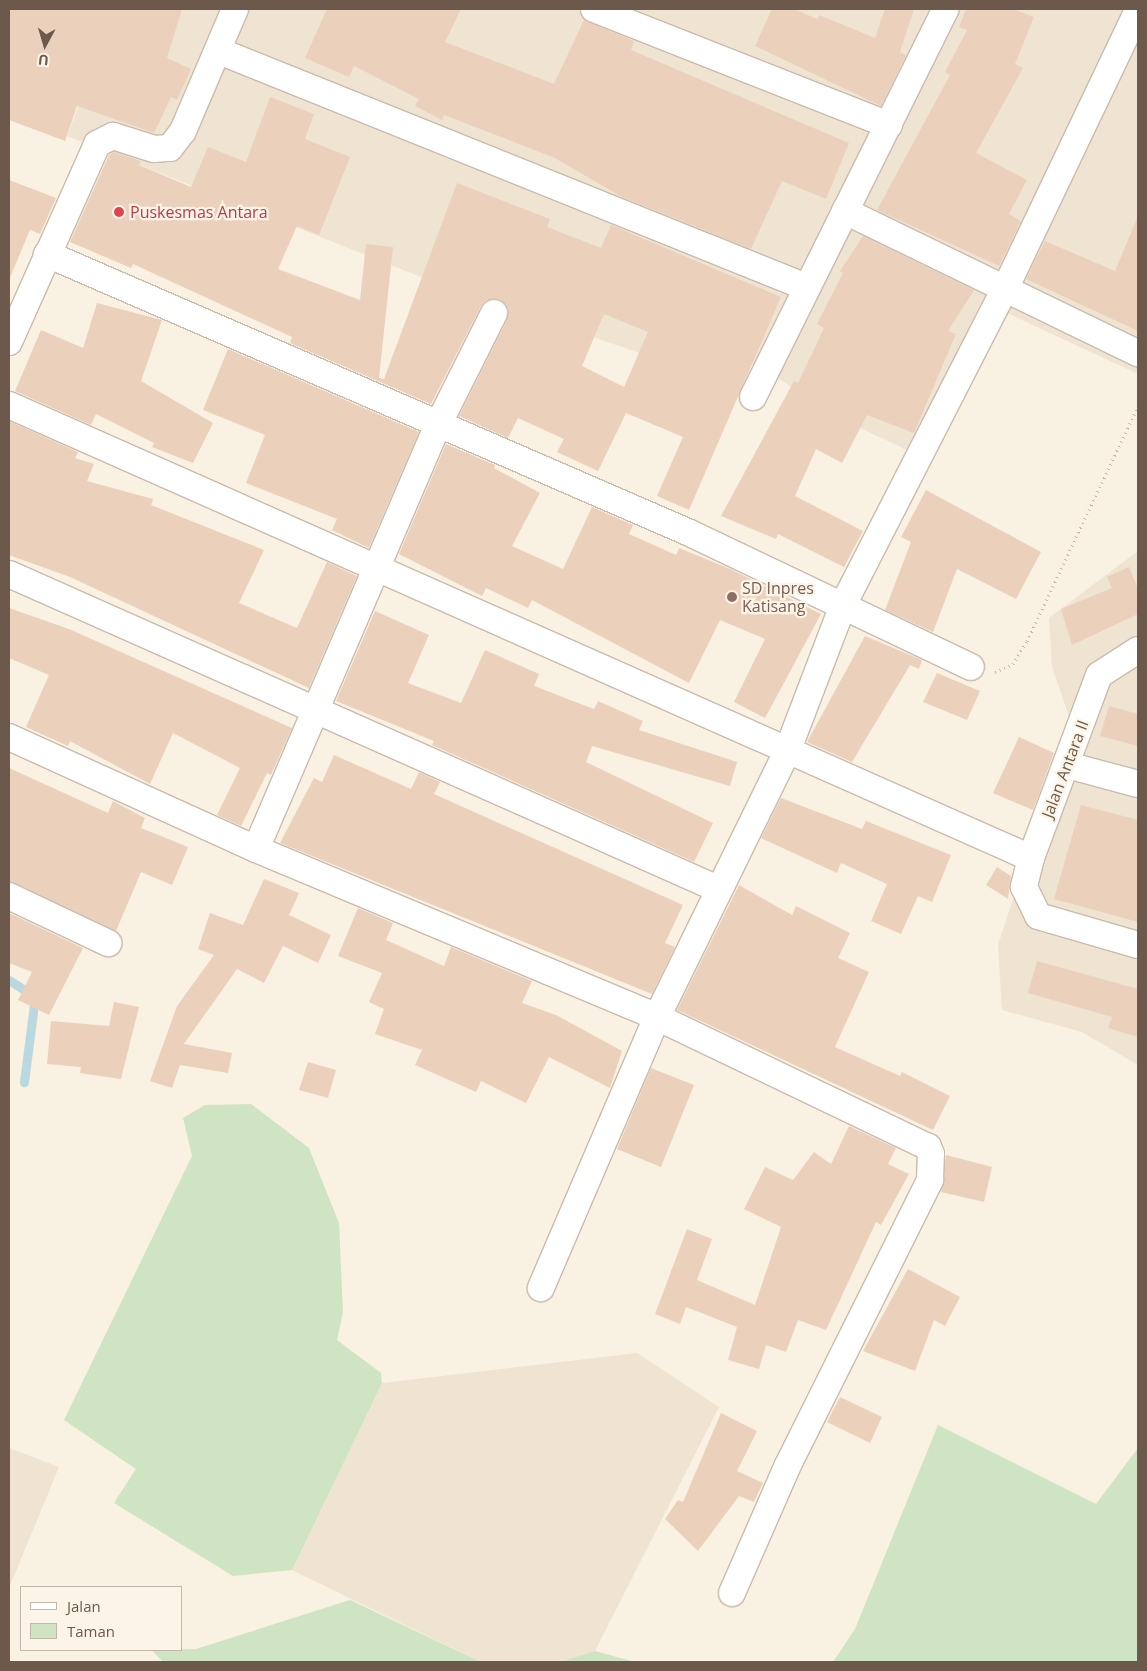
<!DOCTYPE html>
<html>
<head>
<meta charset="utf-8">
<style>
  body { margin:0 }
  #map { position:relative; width:1147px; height:1671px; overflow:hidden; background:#f9f1e1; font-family:"Open Sans",sans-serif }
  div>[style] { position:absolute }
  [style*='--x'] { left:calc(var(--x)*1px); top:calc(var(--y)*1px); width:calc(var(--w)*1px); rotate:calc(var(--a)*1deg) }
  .residential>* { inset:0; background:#efe3d1 }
  .green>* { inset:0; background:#cee4c2 }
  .stream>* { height:9px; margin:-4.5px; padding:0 4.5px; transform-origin:4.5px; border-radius:4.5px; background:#b9d8df }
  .building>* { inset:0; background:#ebd1bc }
  .path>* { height:3px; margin-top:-1.5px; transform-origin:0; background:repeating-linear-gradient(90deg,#cfb5a0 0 1px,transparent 0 5px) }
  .roads { filter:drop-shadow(1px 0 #cabbad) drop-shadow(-1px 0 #cabbad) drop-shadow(0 1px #cabbad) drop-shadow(0 -1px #cabbad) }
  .street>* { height:26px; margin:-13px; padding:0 13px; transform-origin:13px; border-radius:13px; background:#fff }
  .dots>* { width:14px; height:14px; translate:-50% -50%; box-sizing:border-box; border:2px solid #fcf5e7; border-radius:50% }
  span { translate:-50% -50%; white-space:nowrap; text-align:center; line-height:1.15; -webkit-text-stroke:4.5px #fcf5e7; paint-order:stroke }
  .health-label { font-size:16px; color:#be3a42 }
  .left { translate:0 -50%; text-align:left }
  .education-label { font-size:16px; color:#785e54 }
  .street-label { font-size:16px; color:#6d594b }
  .frame { position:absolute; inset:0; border:10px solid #6d594b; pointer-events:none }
  .legend { position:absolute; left:20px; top:1586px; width:162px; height:65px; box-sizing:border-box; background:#fcf5e7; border:1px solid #c3b7a9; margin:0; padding:6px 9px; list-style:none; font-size:15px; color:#6d594b }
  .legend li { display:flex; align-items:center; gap:10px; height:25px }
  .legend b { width:25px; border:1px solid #c3b7a9 }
  .north { position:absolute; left:20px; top:20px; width:50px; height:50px; -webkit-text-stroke:4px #fcf5e7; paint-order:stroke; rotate:186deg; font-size:14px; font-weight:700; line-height:20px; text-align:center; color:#6d594b }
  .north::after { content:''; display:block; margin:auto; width:18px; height:22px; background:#6d594b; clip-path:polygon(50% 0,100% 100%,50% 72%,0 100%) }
</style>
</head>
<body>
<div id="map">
  <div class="residential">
    <i style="clip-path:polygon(116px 9px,1138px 9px,1138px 374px,992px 306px,911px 452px,839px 418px,775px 376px,711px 345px,689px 370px,436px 283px,67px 136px)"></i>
    <i style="clip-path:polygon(1138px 551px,1138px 1065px,1082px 1032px,1002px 1010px,998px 945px,1071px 722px,1052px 667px,1049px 618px)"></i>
    <i style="clip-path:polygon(637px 1353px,719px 1407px,595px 1651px,560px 1662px,481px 1662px,292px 1570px,382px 1383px)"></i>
    <i style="clip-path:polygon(9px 1448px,59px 1467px,9px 1588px)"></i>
  </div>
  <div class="green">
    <i style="clip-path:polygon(251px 1104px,309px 1148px,339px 1223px,343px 1312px,337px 1340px,381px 1373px,382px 1383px,292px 1570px,233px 1576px,114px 1503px,136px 1469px,64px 1420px,192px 1156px,183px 1118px,205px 1105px)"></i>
    <i style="clip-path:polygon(938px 1425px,1096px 1504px,1138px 1448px,1138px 1662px,833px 1662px,855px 1629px)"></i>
    <i style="clip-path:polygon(350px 1600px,481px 1662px,163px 1662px,152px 1650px,196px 1649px)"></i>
    <i style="clip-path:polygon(595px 1651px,635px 1662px,560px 1662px)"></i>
  </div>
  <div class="stream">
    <i style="--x:9;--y:980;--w:31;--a:33"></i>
    <i style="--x:35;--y:997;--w:86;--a:97.4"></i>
  </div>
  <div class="building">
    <i style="clip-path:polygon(9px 9px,182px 9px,167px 58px,191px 69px,177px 100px,171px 97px,154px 133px,77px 106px,65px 141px,9px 120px)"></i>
    <i style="clip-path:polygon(327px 9px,461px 9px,445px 42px,554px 84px,584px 20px,634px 41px,631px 50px,849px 143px,826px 199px,782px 181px,751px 249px,622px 197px,555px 158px,444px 115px,442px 120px,415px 106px,419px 99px,354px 66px,349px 77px,305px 58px)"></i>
    <i style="clip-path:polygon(772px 9px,794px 9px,817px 19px,819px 15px,875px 38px,885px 9px,914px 9px,900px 52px,906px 55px,881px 106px,755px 46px)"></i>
    <i style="clip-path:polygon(966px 9px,1013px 9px,1034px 17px,1015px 64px,1023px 68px,976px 153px,1027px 180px,1009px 214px,1021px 221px,999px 266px,877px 210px,950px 75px,945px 72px,967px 30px,959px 27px)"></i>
    <i style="clip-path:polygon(evenodd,270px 97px,314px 114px,305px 139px,350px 157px,319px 235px,297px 226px,278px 269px,360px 300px,366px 244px,393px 247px,379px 378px,384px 379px,457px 183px,550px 219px,547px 227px,601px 248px,611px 225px,781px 297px,689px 510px,657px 496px,683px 437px,626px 413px,598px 471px,557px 452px,564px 439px,518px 418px,508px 438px,459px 416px,507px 320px,507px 305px,500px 299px,486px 300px,481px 306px,431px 404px,290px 343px,292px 337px,133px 264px,131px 268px,70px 242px,109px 155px,114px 152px,141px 161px,139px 165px,191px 187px,208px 147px,246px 162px,270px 97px,604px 314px,648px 332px,624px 387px,582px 366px,604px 314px)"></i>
    <i style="clip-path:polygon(9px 180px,56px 198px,40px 234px,30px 230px,9px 280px)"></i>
    <i style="clip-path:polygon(1138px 216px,1138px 331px,1026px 279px,1045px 241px,1115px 271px)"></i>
    <i style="clip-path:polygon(863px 236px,974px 290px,948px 331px,956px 334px,914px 433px,867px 415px,842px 463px,816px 449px,795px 496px,863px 531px,844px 567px,778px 534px,776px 539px,721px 516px,794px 381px,798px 383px,824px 328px,817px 324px,843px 273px,840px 271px)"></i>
    <i style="clip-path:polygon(97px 303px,162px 320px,141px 381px,213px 423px,193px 463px,152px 447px,154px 443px,96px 414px,91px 425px,15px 391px,41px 330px,83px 348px)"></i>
    <i style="clip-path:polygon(228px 349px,419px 432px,369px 548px,332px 530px,337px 519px,246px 483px,265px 435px,203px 410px)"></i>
    <i style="clip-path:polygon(9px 421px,78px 452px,75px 458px,94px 464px,87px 481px,153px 499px,151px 505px,264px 550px,239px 603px,297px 628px,327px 562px,357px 576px,309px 688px,70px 577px,9px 555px)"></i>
    <i style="clip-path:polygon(446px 444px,495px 465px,494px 468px,540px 493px,512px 546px,563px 569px,592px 507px,633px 525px,629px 534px,676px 555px,679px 548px,728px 568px,821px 614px,765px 718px,734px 702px,765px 639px,720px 620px,689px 683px,532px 600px,528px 608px,486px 588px,482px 596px,399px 554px)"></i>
    <i style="clip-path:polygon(926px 490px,1041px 552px,1016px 599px,957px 569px,933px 632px,885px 610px,911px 542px,901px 537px)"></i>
    <i style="clip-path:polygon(1129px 567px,1138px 589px,1138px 614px,1072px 645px,1061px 609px,1112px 588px,1107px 577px)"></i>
    <i style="clip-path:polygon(9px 608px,69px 629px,292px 728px,271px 775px,267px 773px,241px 826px,217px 815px,240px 768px,173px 733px,150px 784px,70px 741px,68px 746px,26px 727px,49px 675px,9px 658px)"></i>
    <i style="clip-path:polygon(375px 611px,429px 635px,408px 683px,461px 703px,485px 650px,539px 674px,534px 686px,594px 709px,598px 701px,643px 721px,639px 730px,737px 762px,730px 786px,592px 746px,586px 762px,713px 823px,694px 862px,432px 745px,434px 741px,336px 701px)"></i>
    <i style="clip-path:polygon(865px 636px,922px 660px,919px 669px,910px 665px,852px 762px,807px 742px)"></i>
    <i style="clip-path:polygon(937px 673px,980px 691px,967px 720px,923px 702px)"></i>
    <i style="clip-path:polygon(1109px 706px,1138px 714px,1138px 746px,1100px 736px)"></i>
    <i style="clip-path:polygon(1019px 737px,1054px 753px,1033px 810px,993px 793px)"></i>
    <i style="clip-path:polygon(334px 755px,411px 789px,419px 772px,440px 782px,434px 794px,683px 905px,665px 943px,675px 947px,652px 994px,280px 843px,314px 778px,322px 782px)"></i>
    <i style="clip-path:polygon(9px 768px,108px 813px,113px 801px,145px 818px,141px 828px,188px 847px,172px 885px,141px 872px,116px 931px,9px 881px)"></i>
    <i style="clip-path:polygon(781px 798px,862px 829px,866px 821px,951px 855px,932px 902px,918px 896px,901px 934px,871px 921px,887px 884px,841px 863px,837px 873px,761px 838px)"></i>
    <i style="clip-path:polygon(1081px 805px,1138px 820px,1138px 922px,1054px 899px)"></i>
    <i style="clip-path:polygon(997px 867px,1011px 876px,1008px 899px,986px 885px)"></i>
    <i style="clip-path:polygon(264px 879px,299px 893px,289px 915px,331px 935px,318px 963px,283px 946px,264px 983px,237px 969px,184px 1044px,232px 1053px,228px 1073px,180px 1065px,172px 1088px,150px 1081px,177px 1006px,214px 955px,198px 949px,210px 913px,243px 925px)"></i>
    <i style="clip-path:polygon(739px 885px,792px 915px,796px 906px,850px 933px,838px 958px,869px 972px,835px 1047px,900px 1076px,902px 1072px,950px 1096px,933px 1130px,677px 1010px)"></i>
    <i style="clip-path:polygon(358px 908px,393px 923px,386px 940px,444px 966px,451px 947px,532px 981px,522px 1003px,556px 1015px,622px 1051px,610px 1088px,549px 1057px,526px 1103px,481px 1081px,476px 1092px,415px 1065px,422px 1050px,375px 1034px,384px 1009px,369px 1002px,382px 973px,338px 956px)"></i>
    <i style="clip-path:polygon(9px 913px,83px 948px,49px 1015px,18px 1000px,32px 972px,9px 963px)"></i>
    <i style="clip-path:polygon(1037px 961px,1138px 989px,1138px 1037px,1108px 1028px,1112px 1017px,1028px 993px)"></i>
    <i style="clip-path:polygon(114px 1002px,139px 1007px,121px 1079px,80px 1073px,81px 1067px,47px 1064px,51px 1021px,109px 1026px)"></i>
    <i style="clip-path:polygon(308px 1062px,336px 1070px,328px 1098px,299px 1090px)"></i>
    <i style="clip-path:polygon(651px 1068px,694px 1085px,661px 1167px,617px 1149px)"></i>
    <i style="clip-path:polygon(849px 1126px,896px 1148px,888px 1164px,909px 1174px,881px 1225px,876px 1222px,826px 1330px,798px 1320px,786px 1352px,766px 1345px,759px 1369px,728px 1360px,737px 1327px,686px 1307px,680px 1324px,655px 1314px,687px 1229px,712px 1239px,697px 1280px,755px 1305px,781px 1227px,744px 1209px,765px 1167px,793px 1180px,814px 1152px,831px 1164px)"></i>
    <i style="clip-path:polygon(946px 1155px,992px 1167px,984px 1202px,941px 1192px)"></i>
    <i style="clip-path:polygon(908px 1269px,960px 1297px,945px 1326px,934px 1320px,915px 1371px,863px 1351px)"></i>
    <i style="clip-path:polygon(840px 1397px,882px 1417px,870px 1443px,827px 1422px)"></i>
    <i style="clip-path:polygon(721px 1413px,757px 1431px,737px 1471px,763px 1483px,754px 1502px,739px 1496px,698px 1551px,665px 1519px,678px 1500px,683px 1502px)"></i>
  </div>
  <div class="path">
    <i style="--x:995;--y:672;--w:20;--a:-24"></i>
    <i style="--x:1013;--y:664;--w:27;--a:-59"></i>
    <i style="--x:1027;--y:641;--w:260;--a:-64.7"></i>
  </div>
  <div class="roads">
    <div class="street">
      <i style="--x:594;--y:9;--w:317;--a:21.5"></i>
      <i style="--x:219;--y:51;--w:633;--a:21.9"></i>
      <i style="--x:845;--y:211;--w:326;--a:25.9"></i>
      <i style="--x:47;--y:254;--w:701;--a:23.46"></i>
      <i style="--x:690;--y:533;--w:311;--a:25.5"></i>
      <i style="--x:9;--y:342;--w:217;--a:-66"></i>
      <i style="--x:97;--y:144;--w:18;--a:-27"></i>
      <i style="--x:113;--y:136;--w:43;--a:17.6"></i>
      <i style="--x:154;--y:149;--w:16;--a:-4"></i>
      <i style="--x:170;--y:148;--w:21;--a:-53"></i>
      <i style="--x:183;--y:131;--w:133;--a:-66.9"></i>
      <i style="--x:753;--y:397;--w:433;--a:-63.6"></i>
      <i style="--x:9;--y:405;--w:1118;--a:23.91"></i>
      <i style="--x:9;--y:574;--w:776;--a:23.95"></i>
      <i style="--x:1138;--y:650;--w:46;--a:147.3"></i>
      <i style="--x:1099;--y:675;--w:195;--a:110.4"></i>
      <i style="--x:1031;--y:858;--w:30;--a:104"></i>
      <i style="--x:1024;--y:887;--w:32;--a:64"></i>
      <i style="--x:1038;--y:916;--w:104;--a:16.2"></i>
      <i style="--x:9;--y:737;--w:271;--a:24.4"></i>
      <i style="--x:256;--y:849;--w:464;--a:-66.8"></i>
      <i style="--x:439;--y:423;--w:123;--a:-63.4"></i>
      <i style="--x:1067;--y:765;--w:73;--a:15"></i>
      <i style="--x:256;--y:849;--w:435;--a:22.7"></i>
      <i style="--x:657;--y:1017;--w:295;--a:113.2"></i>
      <i style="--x:9;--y:896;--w:110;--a:25.4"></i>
      <i style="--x:732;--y:1593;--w:137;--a:-66.4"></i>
      <i style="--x:787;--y:1467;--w:321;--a:-63.5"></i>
      <i style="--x:930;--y:1180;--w:26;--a:-88"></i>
      <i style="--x:931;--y:1154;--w:8;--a:-113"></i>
      <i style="--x:928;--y:1147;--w:301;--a:-154.4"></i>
      <i style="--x:657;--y:1017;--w:295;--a:-63.9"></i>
      <i style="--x:787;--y:752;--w:157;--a:-69.1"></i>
      <i style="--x:843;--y:605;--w:355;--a:-62.9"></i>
      <i style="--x:1005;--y:289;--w:309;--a:-64.5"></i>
    </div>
  </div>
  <div class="dots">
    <i style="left:119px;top:212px;background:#e0444e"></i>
    <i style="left:732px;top:597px;background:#8d6e63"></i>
  </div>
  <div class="health-label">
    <span class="left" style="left:130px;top:212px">Puskesmas Antara</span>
  </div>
  <div class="education-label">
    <span class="left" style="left:742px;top:597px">SD Inpres<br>Katisang</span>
  </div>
  <div class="street-label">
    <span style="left:1065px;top:769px;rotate:-69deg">Jalan Antara II</span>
  </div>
  <div class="frame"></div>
  <ul class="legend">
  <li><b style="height:6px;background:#fff"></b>Jalan</li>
  <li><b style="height:14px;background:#cee4c2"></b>Taman</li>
  </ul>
  <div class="north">U</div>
</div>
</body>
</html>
